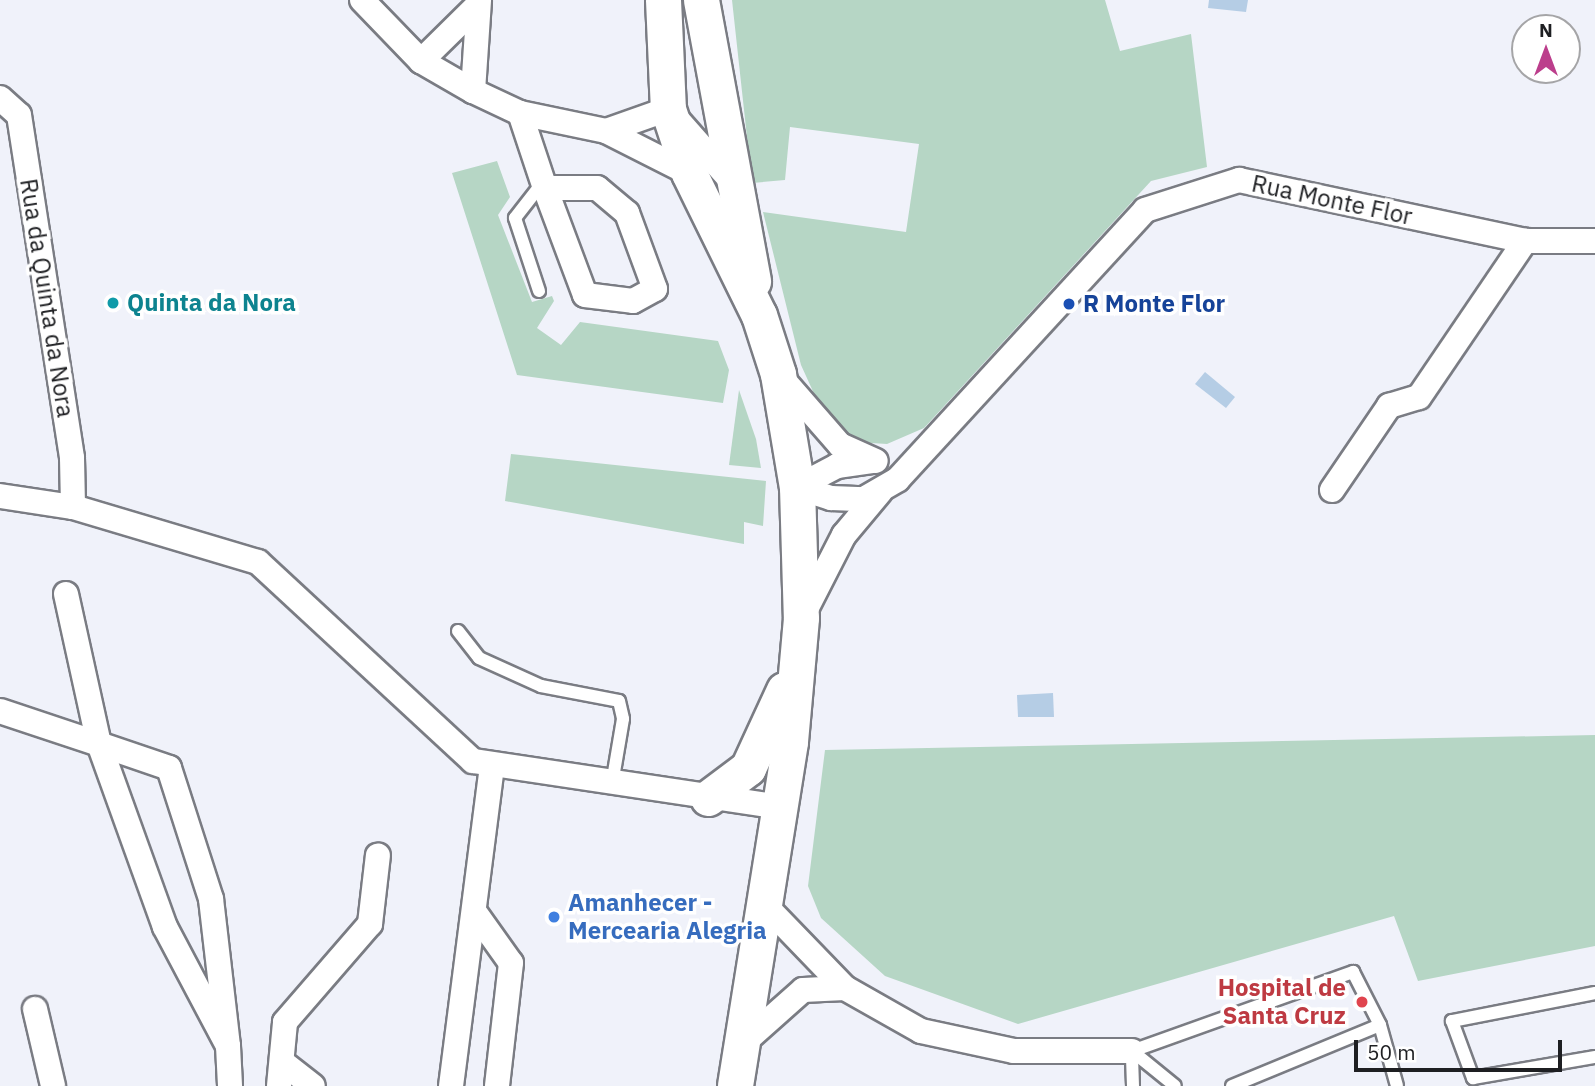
<!DOCTYPE html>
<html>
<head>
<meta charset="utf-8">
<style>
  body { margin:0 }
  #map { position:relative; width:1595px; height:1086px; overflow:hidden; background:#f0f2fa; font-family:"IBM Plex Sans",sans-serif }
  div>[style] { position:absolute }
  [style*='--x'] { left:calc(var(--x)*1px); top:calc(var(--y)*1px); width:calc(var(--w)*1px); rotate:calc(var(--a)*1deg) }
  .green>* { inset:0; background:#b6d6c5 }
  .water>* { inset:0; background:#b5cde5 }
  .roads { filter:drop-shadow(2px 0 #7a7c83) drop-shadow(-2px 0 #7a7c83) drop-shadow(0 2px #7a7c83) drop-shadow(0 -2px #7a7c83) }
  .lane>* { height:12px; margin:-6px; padding:0 6px; transform-origin:6px; border-radius:6px; background:#fff }
  .street>* { height:24px; margin:-12px; padding:0 12px; transform-origin:12px; border-radius:12px; background:#fff }
  .secondary>* { height:35px; margin:-17.5px; padding:0 17.5px; transform-origin:17.5px; border-radius:17.5px; background:#fff }
  .dots>* { width:19px; height:19px; translate:-50% -50%; box-sizing:border-box; border:4px solid #fff; border-radius:50% }
  span { translate:-50% -50%; white-space:nowrap; text-align:center; line-height:1.15; -webkit-text-stroke:7px #fff; paint-order:stroke }
  .street-label { font-size:24px; color:#1e1f22 }
  .culture-label { font-size:24px; color:#0d838f; font-weight:700 }
  .left { translate:0 -50%; text-align:left }
  .transit-label { font-size:24px; color:#164399; font-weight:700 }
  .shop-label { font-size:24px; color:#366cbe; font-weight:700 }
  .health-label { font-size:24px; color:#be3a42; font-weight:700 }
  .right { translate:-100% -50%; text-align:right }
  .north { position:absolute; left:1511px; top:14px; width:70px; height:70px; box-sizing:border-box; background:#fff; border:2px solid #a5a5a7; border-radius:50%; rotate:0deg; font-size:19px; font-weight:700; line-height:28px; text-align:center; color:#1e1f22 }
  .north::after { content:''; display:block; margin:auto; width:24px; height:32px; background:#bc3e8c; clip-path:polygon(50% 0,100% 100%,50% 72%,0 100%) }
  .scale { position:absolute; left:1354px; top:1040px; width:208px; height:32px; box-sizing:border-box; border:4px solid #1e1f22; border-top:0; padding-left:9px; font-size:21px; line-height:24px; white-space:nowrap; color:#1e1f22; -webkit-text-stroke:5px #fff; paint-order:stroke }
</style>
</head>
<body>
<div id="map">
  <div class="green">
    <i style="clip-path:polygon(732px 0,1105px 0,1120px 51px,1191px 34px,1207px 167px,1151px 181px,924px 428px,887px 444px,855px 442px,826px 420px,801px 365px,763px 212px,906px 232px,919px 144px,790px 127px,785px 180px,752px 183px)"></i>
    <i style="clip-path:polygon(497px 161px,510px 197px,498px 215px,532px 302px,552px 296px,554px 301px,537px 328px,561px 345px,580px 322px,718px 341px,729px 370px,723px 403px,517px 375px,452px 173px)"></i>
    <i style="clip-path:polygon(739px 390px,756px 439px,761px 468px,729px 465px)"></i>
    <i style="clip-path:polygon(511px 454px,766px 481px,763px 526px,744px 522px,744px 544px,505px 501px)"></i>
    <i style="clip-path:polygon(1595px 735px,1595px 946px,1418px 981px,1394px 916px,1018px 1024px,885px 976px,821px 918px,808px 886px,825px 750px)"></i>
  </div>
  <div class="water">
    <i style="clip-path:polygon(1209px 0,1248px 0,1246px 12px,1208px 8px)"></i>
    <i style="clip-path:polygon(1205px 372px,1235px 397px,1226px 408px,1195px 384px)"></i>
    <i style="clip-path:polygon(1053px 693px,1054px 717px,1018px 717px,1017px 695px)"></i>
  </div>
  <div class="roads">
    <div class="lane">
      <i style="--x:539;--y:291;--w:77;--a:-108.2"></i>
      <i style="--x:515;--y:218;--w:46;--a:-52.1"></i>
      <i style="--x:458;--y:631;--w:34;--a:52"></i>
      <i style="--x:479;--y:658;--w:68;--a:24.3"></i>
      <i style="--x:541;--y:686;--w:79;--a:10.9"></i>
      <i style="--x:619;--y:701;--w:18;--a:77"></i>
      <i style="--x:623;--y:719;--w:66;--a:99.6"></i>
      <i style="--x:1595;--y:993;--w:146;--a:168.9"></i>
      <i style="--x:1452;--y:1021;--w:61;--a:69.8"></i>
      <i style="--x:1473;--y:1078;--w:124;--a:-9.8"></i>
      <i style="--x:1132;--y:1051;--w:55;--a:39.1"></i>
      <i style="--x:1133;--y:1086;--w:35;--a:-92"></i>
      <i style="--x:1132;--y:1051;--w:235;--a:-19.7"></i>
      <i style="--x:1353;--y:972;--w:59;--a:63"></i>
      <i style="--x:1380;--y:1025;--w:63;--a:74.4"></i>
      <i style="--x:1232;--y:1086;--w:160;--a:-22.4"></i>
    </div>
    <div class="street">
      <i style="--x:362;--y:0;--w:85;--a:46"></i>
      <i style="--x:421;--y:61;--w:60;--a:30"></i>
      <i style="--x:473;--y:91;--w:52;--a:25.1"></i>
      <i style="--x:520;--y:113;--w:88;--a:11.8"></i>
      <i style="--x:606;--y:131;--w:93;--a:26.8"></i>
      <i style="--x:421;--y:61;--w:80;--a:-44.5"></i>
      <i style="--x:473;--y:91;--w:91;--a:-86.2"></i>
      <i style="--x:0;--y:98;--w:25;--a:42"></i>
      <i style="--x:19;--y:115;--w:347;--a:81.2"></i>
      <i style="--x:72;--y:458;--w:49;--a:88.8"></i>
      <i style="--x:520;--y:113;--w:79;--a:71.6"></i>
      <i style="--x:545;--y:188;--w:114;--a:69.5"></i>
      <i style="--x:585;--y:295;--w:48;--a:7.1"></i>
      <i style="--x:633;--y:301;--w:25;--a:-29"></i>
      <i style="--x:655;--y:289;--w:81;--a:-110.2"></i>
      <i style="--x:627;--y:213;--w:39;--a:-140"></i>
      <i style="--x:597;--y:188;--w:52;--a:180"></i>
      <i style="--x:606;--y:131;--w:66;--a:-19.5"></i>
      <i style="--x:668;--y:109;--w:101;--a:48.6"></i>
      <i style="--x:779;--y:375;--w:93;--a:48.9"></i>
      <i style="--x:840;--y:445;--w:39;--a:24"></i>
      <i style="--x:797;--y:487;--w:36;--a:18"></i>
      <i style="--x:831;--y:498;--w:33;--a:2"></i>
      <i style="--x:864;--y:499;--w:39;--a:-30"></i>
      <i style="--x:898;--y:479;--w:365;--a:-47.4"></i>
      <i style="--x:1145;--y:210;--w:99;--a:-17.7"></i>
      <i style="--x:1239;--y:180;--w:292;--a:12"></i>
      <i style="--x:1525;--y:241;--w:70;--a:0"></i>
      <i style="--x:797;--y:487;--w:45;--a:-27.7"></i>
      <i style="--x:837;--y:466;--w:37;--a:-8"></i>
      <i style="--x:1332;--y:490;--w:102;--a:-55.8"></i>
      <i style="--x:1389;--y:406;--w:31;--a:-17"></i>
      <i style="--x:1419;--y:397;--w:189;--a:-55.8"></i>
      <i style="--x:0;--y:496;--w:74;--a:8.6"></i>
      <i style="--x:73;--y:507;--w:193;--a:16.6"></i>
      <i style="--x:258;--y:562;--w:293;--a:42.8"></i>
      <i style="--x:473;--y:761;--w:310;--a:8.5"></i>
      <i style="--x:66;--y:594;--w:154;--a:77.6"></i>
      <i style="--x:803;--y:615;--w:90;--a:-62.9"></i>
      <i style="--x:844;--y:535;--w:56;--a:-50.1"></i>
      <i style="--x:0;--y:711;--w:104;--a:18.4"></i>
      <i style="--x:99;--y:744;--w:74;--a:18.9"></i>
      <i style="--x:169;--y:768;--w:138;--a:72.2"></i>
      <i style="--x:211;--y:899;--w:148;--a:83.4"></i>
      <i style="--x:228;--y:1046;--w:135;--a:-117.9"></i>
      <i style="--x:165;--y:927;--w:195;--a:-109.8"></i>
      <i style="--x:761;--y:901;--w:121;--a:46"></i>
      <i style="--x:845;--y:988;--w:87;--a:29.5"></i>
      <i style="--x:921;--y:1031;--w:95;--a:12.1"></i>
      <i style="--x:1014;--y:1051;--w:118;--a:0"></i>
      <i style="--x:476;--y:914;--w:60;--a:54.5"></i>
      <i style="--x:511;--y:963;--w:124;--a:96.5"></i>
      <i style="--x:35;--y:1009;--w:79;--a:76.8"></i>
      <i style="--x:741;--y:1045;--w:83;--a:-41.6"></i>
      <i style="--x:803;--y:990;--w:42;--a:-2.7"></i>
      <i style="--x:228;--y:1046;--w:40;--a:87.1"></i>
      <i style="--x:282;--y:1062;--w:39;--a:38"></i>
      <i style="--x:279;--y:1086;--w:64;--a:-84.6"></i>
      <i style="--x:285;--y:1022;--w:130;--a:-49.1"></i>
      <i style="--x:370;--y:924;--w:69;--a:-83.4"></i>
      <i style="--x:451;--y:1086;--w:322;--a:-82.7"></i>
    </div>
    <div class="secondary">
      <i style="--x:663;--y:0;--w:109;--a:87.4"></i>
      <i style="--x:668;--y:109;--w:67;--a:71.8"></i>
      <i style="--x:689;--y:173;--w:158;--a:63.8"></i>
      <i style="--x:759;--y:315;--w:62;--a:72.1"></i>
      <i style="--x:778;--y:374;--w:115;--a:80.5"></i>
      <i style="--x:797;--y:487;--w:131;--a:88.3"></i>
      <i style="--x:801;--y:618;--w:124;--a:95.1"></i>
      <i style="--x:790;--y:742;--w:348;--a:99.1"></i>
      <i style="--x:701;--y:0;--w:286;--a:79.5"></i>
      <i style="--x:708;--y:798;--w:50;--a:-36.9"></i>
      <i style="--x:748;--y:768;--w:86;--a:-65.2"></i>
    </div>
  </div>
  <div class="dots">
    <i style="left:113px;top:303px;background:#0f9aa8"></i>
    <i style="left:1069px;top:304px;background:#1a4fb4"></i>
    <i style="left:554px;top:917px;background:#3f7fe0"></i>
    <i style="left:1362px;top:1002px;background:#e0444e"></i>
  </div>
  <div class="street-label">
    <span style="left:1332px;top:200px;rotate:12deg">Rua Monte Flor</span>
    <span style="left:47px;top:298px;rotate:81deg">Rua da Quinta da Nora</span>
  </div>
  <div class="culture-label">
    <span class="left" style="left:127px;top:303px">Quinta da Nora</span>
  </div>
  <div class="transit-label">
    <span class="left" style="left:1083px;top:304px">R Monte Flor</span>
  </div>
  <div class="shop-label">
    <span class="left" style="left:568px;top:917px">Amanhecer -<br>Mercearia Alegria</span>
  </div>
  <div class="health-label">
    <span class="right" style="left:1346px;top:1002px">Hospital de<br>Santa Cruz</span>
  </div>
  <div class="north">N</div>
  <div class="scale">50 m</div>
</div>
</body>
</html>
